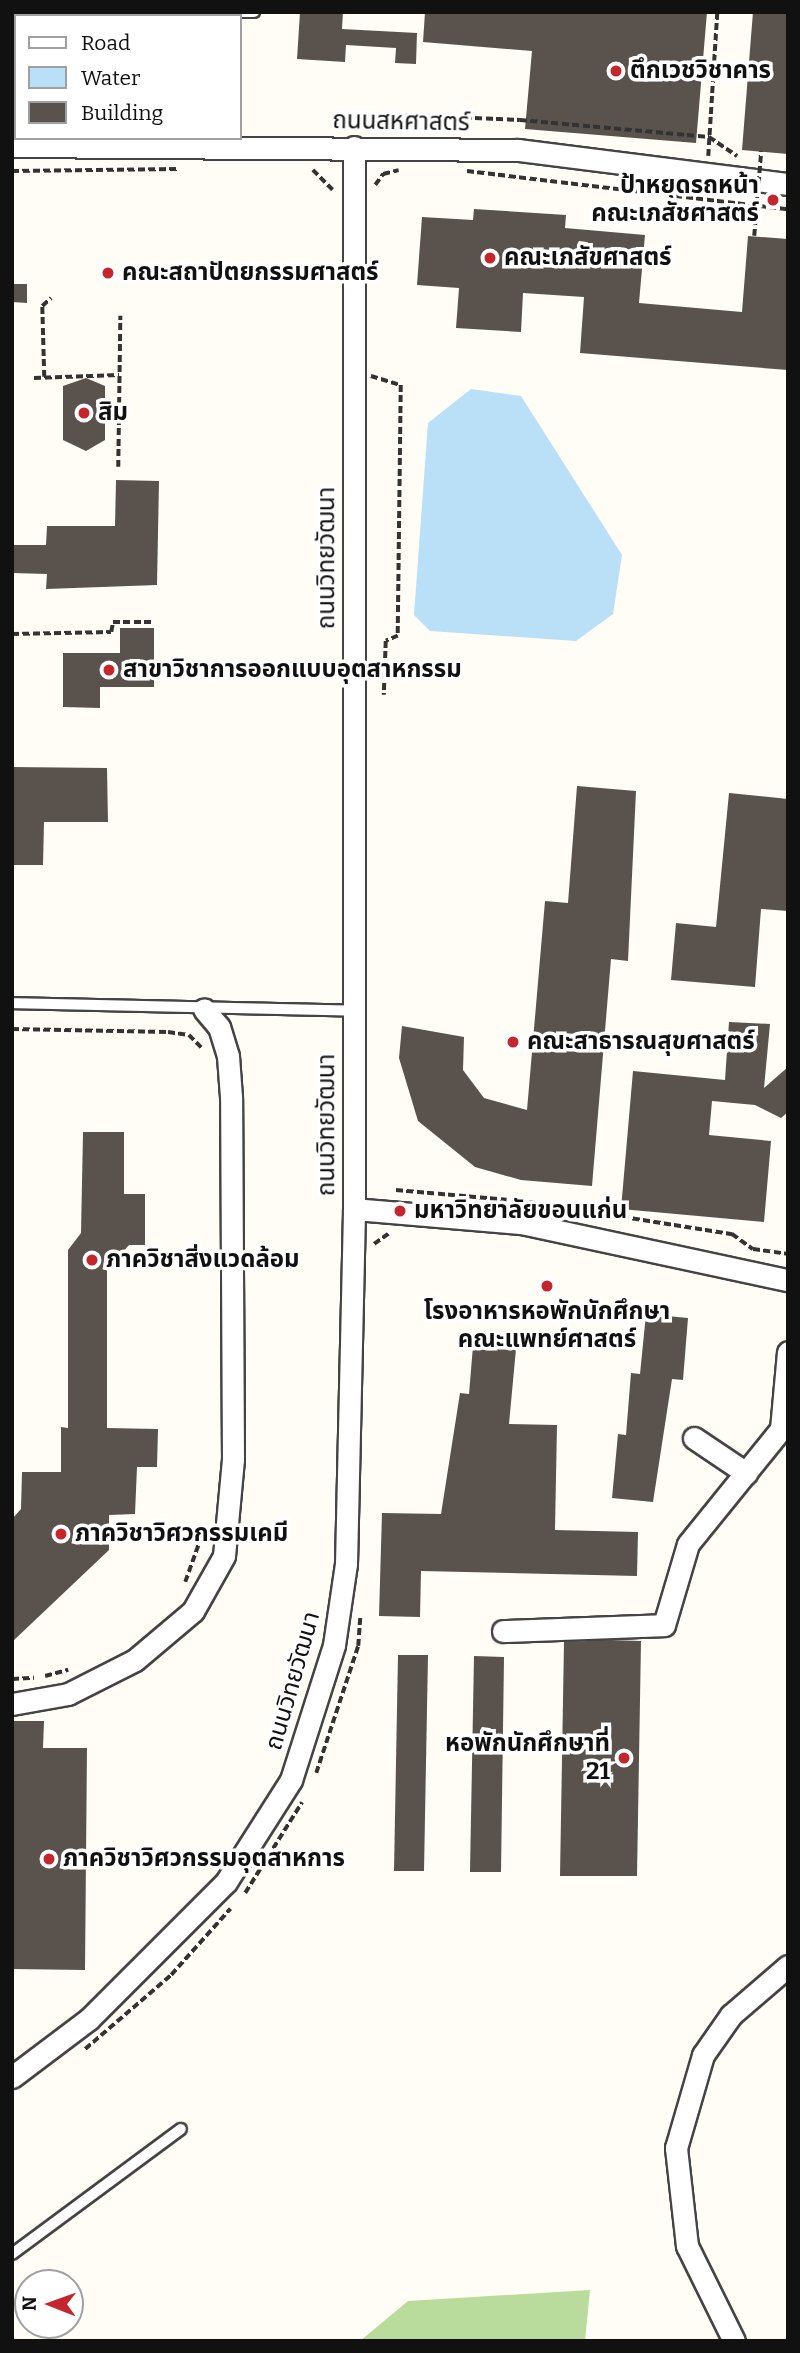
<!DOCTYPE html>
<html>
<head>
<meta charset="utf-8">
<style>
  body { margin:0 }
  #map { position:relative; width:800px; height:2353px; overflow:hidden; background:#fffdf5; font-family:Bitter,"Noto Sans Thai",serif }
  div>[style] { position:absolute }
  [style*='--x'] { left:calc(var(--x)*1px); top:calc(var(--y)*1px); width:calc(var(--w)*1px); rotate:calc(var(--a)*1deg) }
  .forest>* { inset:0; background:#b9dc9c }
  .water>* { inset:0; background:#b9e0f7 }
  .building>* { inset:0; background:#5a524d }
  .path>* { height:3.5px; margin-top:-1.75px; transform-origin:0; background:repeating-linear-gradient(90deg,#333 0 7px,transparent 0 10.5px) }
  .roads { filter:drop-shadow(2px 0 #444) drop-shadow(-2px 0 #444) drop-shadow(0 2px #444) drop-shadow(0 -2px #444) }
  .service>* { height:10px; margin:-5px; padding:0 5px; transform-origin:5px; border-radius:5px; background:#fff }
  .minor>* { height:21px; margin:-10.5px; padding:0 10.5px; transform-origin:10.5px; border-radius:10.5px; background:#fff }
  .path-bridge>* { height:3.5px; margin-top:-1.75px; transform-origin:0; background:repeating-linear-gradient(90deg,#333 0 7px,transparent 0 10.5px) }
  .dots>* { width:19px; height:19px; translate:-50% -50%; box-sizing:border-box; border:4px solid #fff; border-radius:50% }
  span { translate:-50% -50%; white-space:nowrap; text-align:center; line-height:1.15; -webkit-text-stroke:7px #fff; paint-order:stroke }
  .poi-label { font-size:24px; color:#111; font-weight:700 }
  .left { translate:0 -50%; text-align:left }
  .right { translate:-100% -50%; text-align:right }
  .street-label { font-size:24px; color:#111 }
  .frame { position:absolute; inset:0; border:14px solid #111; pointer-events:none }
  .legend { position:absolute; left:14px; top:14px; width:228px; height:126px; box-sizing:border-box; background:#fff; border:2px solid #a0a0a0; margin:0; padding:9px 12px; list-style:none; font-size:21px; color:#111 }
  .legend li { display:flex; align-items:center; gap:14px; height:35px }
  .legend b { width:35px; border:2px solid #a0a0a0 }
  .north { position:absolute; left:14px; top:2269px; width:70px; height:70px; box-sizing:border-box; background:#fff; border:2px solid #a0a0a0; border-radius:50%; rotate:271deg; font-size:19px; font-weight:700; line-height:28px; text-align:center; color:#111 }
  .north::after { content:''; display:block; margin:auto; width:24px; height:32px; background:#c4262e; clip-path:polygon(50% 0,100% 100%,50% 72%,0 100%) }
</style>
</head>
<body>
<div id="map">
  <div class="forest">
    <i style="clip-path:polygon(590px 2290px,585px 2341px,360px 2341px,408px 2301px)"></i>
  </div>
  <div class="water">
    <i style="clip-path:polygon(471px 389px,521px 396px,622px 555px,613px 614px,576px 641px,430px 631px,414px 615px,428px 423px)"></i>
  </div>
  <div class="building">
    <i style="clip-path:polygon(300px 12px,343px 12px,342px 29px,417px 33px,416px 64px,395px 63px,396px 48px,346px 45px,345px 62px,297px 59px)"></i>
    <i style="clip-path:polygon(425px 12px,707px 12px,696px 143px,525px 129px,532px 51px,423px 42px)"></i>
    <i style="clip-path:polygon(753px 12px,788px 12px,788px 154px,742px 150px)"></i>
    <i style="clip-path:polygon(474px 209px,566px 215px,565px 228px,645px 235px,639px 303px,742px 312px,748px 236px,788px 239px,788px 370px,580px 353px,584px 297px,523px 293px,521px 332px,456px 328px,459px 288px,417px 285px,422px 217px,473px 220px)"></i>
    <i style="clip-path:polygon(12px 284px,27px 284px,27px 303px,12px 302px)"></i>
    <i style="clip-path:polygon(86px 378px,105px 386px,105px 440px,86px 451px,63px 440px,63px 386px)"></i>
    <i style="clip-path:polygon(116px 480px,159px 481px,157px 585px,46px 589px,47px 574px,12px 573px,12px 545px,46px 545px,47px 526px,115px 526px)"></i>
    <i style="clip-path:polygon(120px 628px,154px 628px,154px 687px,100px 687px,100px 708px,63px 707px,63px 653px,120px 653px)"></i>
    <i style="clip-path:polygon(12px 767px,107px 768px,108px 822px,44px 822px,43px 865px,12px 865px)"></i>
    <i style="clip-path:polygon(577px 786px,636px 791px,628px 961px,611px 959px,592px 1186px,521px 1180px,475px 1167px,418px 1121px,399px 1058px,402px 1026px,464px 1037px,463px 1070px,484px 1098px,527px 1110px,545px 901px,568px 903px)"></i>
    <i style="clip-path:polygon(729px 793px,788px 799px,788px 911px,761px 909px,755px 987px,671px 980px,676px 923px,716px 927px)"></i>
    <i style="clip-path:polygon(729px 1022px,770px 1024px,764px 1088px,788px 1067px,788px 1112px,781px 1118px,755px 1105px,712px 1101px,709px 1135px,771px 1141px,764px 1222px,621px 1209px,633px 1071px,725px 1080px)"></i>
    <i style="clip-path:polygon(83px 1132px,124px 1132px,124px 1194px,145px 1194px,145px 1245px,129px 1245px,107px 1270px,107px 1428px,158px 1429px,157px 1467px,137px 1467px,135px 1514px,109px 1515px,109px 1550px,12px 1642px,12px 1519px,21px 1509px,22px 1472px,61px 1472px,61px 1427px,68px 1428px,68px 1250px,81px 1233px)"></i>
    <i style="clip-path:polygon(646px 1314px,688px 1318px,683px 1380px,672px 1379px,653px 1502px,612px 1498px,618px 1434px,626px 1435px,631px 1373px,640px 1374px)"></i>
    <i style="clip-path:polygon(474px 1334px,517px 1338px,509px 1424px,557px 1425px,555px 1530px,638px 1532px,637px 1576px,421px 1571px,420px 1617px,379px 1616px,382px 1513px,441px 1514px,460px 1393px,469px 1394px)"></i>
    <i style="clip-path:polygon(611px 1640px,641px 1641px,637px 1876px,560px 1876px,564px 1642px)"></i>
    <i style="clip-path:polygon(398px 1655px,428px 1655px,424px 1871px,394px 1871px)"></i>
    <i style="clip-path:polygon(474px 1656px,504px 1657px,501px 1872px,470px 1872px)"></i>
    <i style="clip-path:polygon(12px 1721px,44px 1721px,43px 1748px,87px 1748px,85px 1970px,12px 1969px)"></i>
  </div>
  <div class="path">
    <i style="--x:402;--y:129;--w:14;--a:-90"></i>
    <i style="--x:402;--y:115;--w:118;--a:2.4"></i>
    <i style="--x:520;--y:120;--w:190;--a:5.1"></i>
    <i style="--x:709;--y:137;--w:34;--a:34"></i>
    <i style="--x:708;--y:156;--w:144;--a:-86.4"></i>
    <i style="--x:313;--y:170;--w:28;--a:45"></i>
    <i style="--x:12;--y:171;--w:167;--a:-0.7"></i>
    <i style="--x:467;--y:171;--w:323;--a:6.8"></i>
    <i style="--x:375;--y:185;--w:14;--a:-54"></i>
    <i style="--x:383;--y:174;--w:16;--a:-14"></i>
    <i style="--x:371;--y:376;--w:31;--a:17"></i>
    <i style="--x:401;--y:385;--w:251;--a:90.7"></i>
    <i style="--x:398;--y:636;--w:13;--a:157"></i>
    <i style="--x:386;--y:641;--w:54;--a:92.1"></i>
    <i style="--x:44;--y:377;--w:71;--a:-91.6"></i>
    <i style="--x:42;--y:306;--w:12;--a:-42"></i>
    <i style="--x:34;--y:378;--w:85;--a:-2"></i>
    <i style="--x:118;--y:467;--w:151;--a:-89.2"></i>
    <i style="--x:12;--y:634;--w:99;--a:-1.2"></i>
    <i style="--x:111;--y:632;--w:10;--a:-79"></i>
    <i style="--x:113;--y:622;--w:40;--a:0"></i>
    <i style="--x:12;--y:1029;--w:156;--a:1.1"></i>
    <i style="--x:168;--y:1032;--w:21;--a:8"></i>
    <i style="--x:189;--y:1035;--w:20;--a:45"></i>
    <i style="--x:396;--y:1190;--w:111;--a:5.1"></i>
    <i style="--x:529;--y:1202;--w:206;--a:9"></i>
    <i style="--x:732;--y:1234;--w:26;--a:36"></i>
    <i style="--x:753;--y:1249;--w:35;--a:8"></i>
    <i style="--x:374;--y:1244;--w:19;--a:-36"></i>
    <i style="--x:185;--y:1582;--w:59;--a:-70.3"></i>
    <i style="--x:45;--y:1676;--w:24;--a:-15"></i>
    <i style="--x:12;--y:1679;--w:22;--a:-3"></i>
    <i style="--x:316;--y:1773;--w:134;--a:-71.7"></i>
    <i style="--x:358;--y:1646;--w:30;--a:-86"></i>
    <i style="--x:245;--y:1893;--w:107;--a:-57.9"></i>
    <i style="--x:85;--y:2049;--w:113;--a:-40.7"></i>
    <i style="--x:171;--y:1975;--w:89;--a:-48.2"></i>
  </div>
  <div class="roads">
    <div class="service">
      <i style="--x:177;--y:12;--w:77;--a:0"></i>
      <i style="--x:12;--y:16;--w:5;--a:-53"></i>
      <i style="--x:12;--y:68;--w:4;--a:27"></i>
      <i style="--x:12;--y:1003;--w:341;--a:1.3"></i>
      <i style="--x:12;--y:2254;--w:210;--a:-36.5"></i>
    </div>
    <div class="minor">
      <i style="--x:12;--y:146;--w:506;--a:0.45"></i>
      <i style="--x:518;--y:150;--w:272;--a:7.2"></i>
      <i style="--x:354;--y:1209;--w:168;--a:4.8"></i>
      <i style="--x:521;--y:1223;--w:273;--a:12.1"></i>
      <i style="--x:694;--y:1438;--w:63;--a:33.9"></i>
      <i style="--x:503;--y:1631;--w:161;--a:-2.1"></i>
      <i style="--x:664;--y:1625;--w:84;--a:-73.5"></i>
      <i style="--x:688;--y:1544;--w:148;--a:-51"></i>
      <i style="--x:781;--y:1429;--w:77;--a:-84.8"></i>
      <i style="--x:12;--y:1704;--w:57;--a:-10.1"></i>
      <i style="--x:68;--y:1694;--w:75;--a:-26.9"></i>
      <i style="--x:135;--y:1660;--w:76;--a:-40.2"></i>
      <i style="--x:193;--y:1611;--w:63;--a:-60.6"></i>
      <i style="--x:224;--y:1556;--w:97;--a:-84.7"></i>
      <i style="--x:233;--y:1459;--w:362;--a:-90.3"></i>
      <i style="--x:231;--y:1097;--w:41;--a:-94.2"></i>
      <i style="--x:228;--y:1056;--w:30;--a:-107"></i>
      <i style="--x:219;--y:1027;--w:23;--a:-130"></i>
      <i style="--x:12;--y:2077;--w:96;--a:-37"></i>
      <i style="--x:89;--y:2019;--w:194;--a:-45"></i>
      <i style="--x:226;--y:1882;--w:121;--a:-57.5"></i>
      <i style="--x:291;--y:1780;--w:142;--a:-72.3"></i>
      <i style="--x:334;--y:1645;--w:82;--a:-81.6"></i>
      <i style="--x:346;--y:1564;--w:355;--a:-88.7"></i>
      <i style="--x:354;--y:1209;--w:1062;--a:-90"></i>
      <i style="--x:734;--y:2341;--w:106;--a:-116.3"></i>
      <i style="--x:687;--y:2246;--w:99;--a:-96.4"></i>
      <i style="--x:676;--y:2148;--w:97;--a:-73.8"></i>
      <i style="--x:703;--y:2055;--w:49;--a:-55"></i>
      <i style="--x:731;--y:2015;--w:75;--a:-40.7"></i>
    </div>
  </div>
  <div class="path-bridge">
    <i style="--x:754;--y:236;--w:85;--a:-85.3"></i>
  </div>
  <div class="dots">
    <i style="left:616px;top:71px;background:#c4262e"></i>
    <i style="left:773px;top:200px;background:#c4262e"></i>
    <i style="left:490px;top:258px;background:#c4262e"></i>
    <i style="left:108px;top:273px;background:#c4262e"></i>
    <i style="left:84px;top:413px;background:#c4262e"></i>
    <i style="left:109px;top:670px;background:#c4262e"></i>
    <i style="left:513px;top:1042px;background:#c4262e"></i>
    <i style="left:400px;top:1211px;background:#c4262e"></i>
    <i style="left:92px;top:1260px;background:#c4262e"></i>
    <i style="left:547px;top:1286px;background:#c4262e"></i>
    <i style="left:61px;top:1534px;background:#c4262e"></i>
    <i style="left:624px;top:1758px;background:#c4262e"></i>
    <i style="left:49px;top:1859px;background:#c4262e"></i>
  </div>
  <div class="poi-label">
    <span class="left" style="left:630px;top:71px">ตึกเวชวิชาคาร</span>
    <span class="right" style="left:759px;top:200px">ป้าหยุดรถหน้า<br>คณะเภสัชศาสตร์</span>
    <span class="left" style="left:504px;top:258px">คณะเภสัขศาสตร์</span>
    <span class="left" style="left:122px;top:273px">คณะสถาปัตยกรรมศาสตร์</span>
    <span class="left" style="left:98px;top:413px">สิม</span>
    <span class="left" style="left:123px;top:670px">สาขาวิชาการออกแบบอุตสาหกรรม</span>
    <span class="left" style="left:527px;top:1042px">คณะสาธารณสุขศาสตร์</span>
    <span class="left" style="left:414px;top:1211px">มหาวิทยาลัยขอนแก่น</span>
    <span class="left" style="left:106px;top:1260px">ภาควิชาสิ่งแวดล้อม</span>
    <span style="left:547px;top:1326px">โรงอาหารหอพักนักศึกษา<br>คณะแพทย์ศาสตร์</span>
    <span class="left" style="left:75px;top:1534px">ภาควิชาวิศวกรรมเคมี</span>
    <span class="right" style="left:610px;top:1758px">หอพักนักศึกษาที่<br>21</span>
    <span class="left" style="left:63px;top:1859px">ภาควิชาวิศวกรรมอุตสาหการ</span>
  </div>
  <div class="street-label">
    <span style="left:401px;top:122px;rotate:1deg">ถนนสหศาสตร์</span>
    <span style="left:327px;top:558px;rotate:-90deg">ถนนวิทยวัฒนา</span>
    <span style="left:327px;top:1125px;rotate:-90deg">ถนนวิทยวัฒนา</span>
    <span style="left:293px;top:1681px;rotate:-74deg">ถนนวิทยวัฒนา</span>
  </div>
  <div class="frame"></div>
  <ul class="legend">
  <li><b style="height:9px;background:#fff"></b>Road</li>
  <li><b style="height:19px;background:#b9e0f7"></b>Water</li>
  <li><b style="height:19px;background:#5a524d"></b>Building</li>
  </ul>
  <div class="north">N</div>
</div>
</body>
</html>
